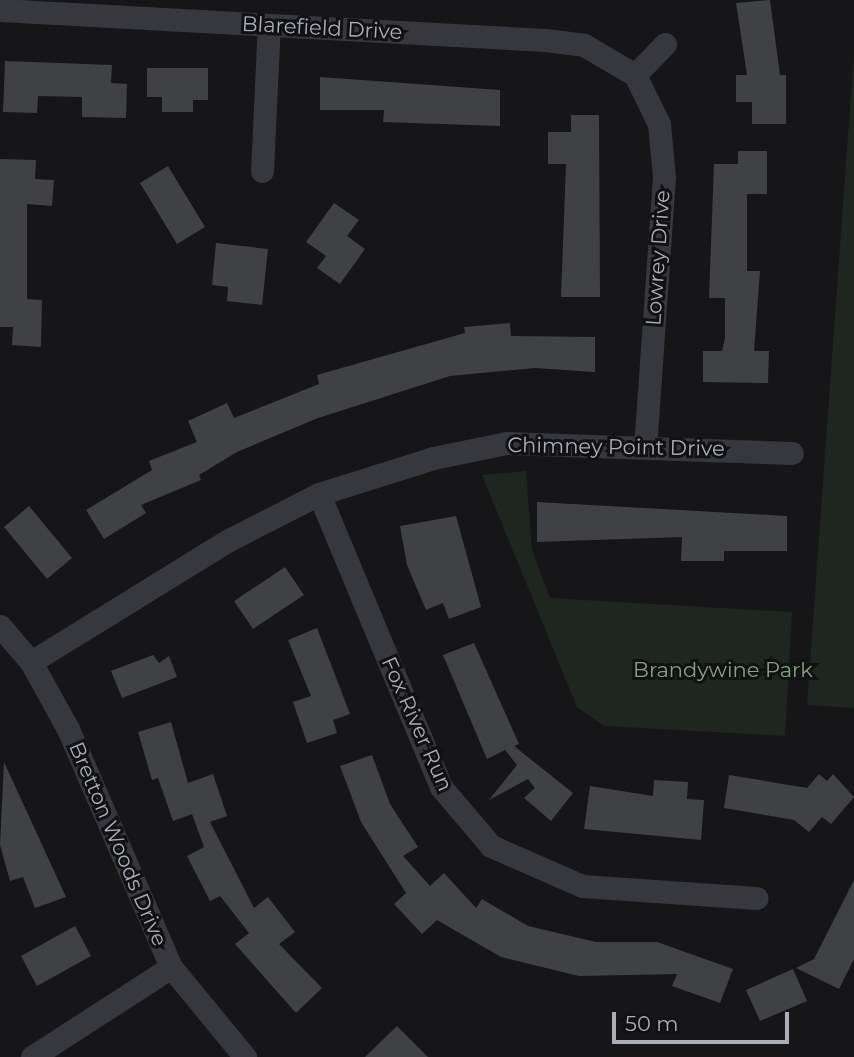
<!DOCTYPE html>
<html>
<head>
<meta charset="utf-8">
<style>
  body { margin:0 }
  #map { position:relative; width:854px; height:1057px; overflow:hidden; background:#161618; font-family:Montserrat,sans-serif }
  div>[style] { position:absolute }
  [style*='--x'] { left:calc(var(--x)*1px); top:calc(var(--y)*1px); width:calc(var(--w)*1px); rotate:calc(var(--a)*1deg) }
  .green>* { inset:0; background:#1e261f }
  .building>* { inset:0; background:#404145 }
  .minor>* { height:23px; margin:-11.5px; padding:0 11.5px; transform-origin:11.5px; border-radius:11.5px; background:#37383d }
  span { translate:-50% -50%; white-space:nowrap; text-align:center; line-height:1.15; -webkit-text-stroke:6px #111113; paint-order:stroke }
  .street-label { font-size:21px; color:#a8adb8 }
  .park-label { font-size:21px; color:#7fa381 }
  .scale { position:absolute; left:612px; top:1012px; width:177px; height:32px; box-sizing:border-box; border:4px solid #a8adb8; border-top:0; padding-left:9px; font-size:21px; line-height:24px; white-space:nowrap; color:#a8adb8; -webkit-text-stroke:5px #111113; paint-order:stroke }
</style>
</head>
<body>
<div id="map">
  <div class="green">
    <i style="clip-path:polygon(854px 51px,854px 708px,807px 705px)"></i>
    <i style="clip-path:polygon(526px 471px,532px 550px,550px 598px,792px 612px,785px 736px,604px 726px,577px 707px,482px 475px)"></i>
  </div>
  <div class="building">
    <i style="clip-path:polygon(770px 0,780px 75px,786px 75px,786px 124px,752px 124px,752px 102px,736px 102px,736px 75px,747px 75px,736px 3px)"></i>
    <i style="clip-path:polygon(5px 61px,112px 65px,111px 83px,127px 84px,126px 118px,82px 117px,82px 97px,38px 96px,37px 113px,3px 112px)"></i>
    <i style="clip-path:polygon(147px 68px,208px 68px,208px 100px,193px 100px,193px 112px,162px 112px,162px 97px,147px 97px)"></i>
    <i style="clip-path:polygon(320px 77px,500px 90px,500px 126px,383px 122px,384px 110px,320px 110px)"></i>
    <i style="clip-path:polygon(571px 115px,599px 115px,600px 297px,561px 297px,566px 164px,548px 164px,548px 132px,571px 132px)"></i>
    <i style="clip-path:polygon(738px 151px,767px 151px,767px 194px,747px 194px,747px 271px,760px 271px,754px 351px,769px 351px,768px 383px,703px 382px,703px 351px,722px 351px,725px 338px,725px 298px,709px 298px,714px 164px,738px 164px)"></i>
    <i style="clip-path:polygon(0 159px,36px 160px,35px 179px,54px 180px,52px 206px,27px 204px,27px 299px,42px 300px,41px 347px,12px 345px,13px 327px,0 327px)"></i>
    <i style="clip-path:polygon(168px 166px,205px 227px,177px 244px,140px 183px)"></i>
    <i style="clip-path:polygon(334px 203px,359px 220px,347px 236px,365px 249px,340px 284px,317px 268px,326px 256px,306px 242px)"></i>
    <i style="clip-path:polygon(216px 243px,268px 249px,262px 305px,227px 301px,228px 287px,212px 285px)"></i>
    <i style="clip-path:polygon(510px 323px,511px 336px,595px 337px,595px 372px,535px 368px,450px 376px,318px 418px,237px 452px,199px 475px,201px 480px,141px 505px,146px 513px,104px 539px,86px 510px,152px 470px,149px 461px,197px 442px,188px 421px,227px 403px,234px 418px,319px 384px,317px 375px,465px 333px,464px 327px)"></i>
    <i style="clip-path:polygon(537px 502px,787px 516px,787px 551px,724px 551px,724px 561px,681px 561px,682px 537px,537px 542px)"></i>
    <i style="clip-path:polygon(29px 506px,72px 558px,47px 579px,4px 527px)"></i>
    <i style="clip-path:polygon(456px 516px,481px 607px,449px 619px,443px 603px,426px 610px,407px 565px,400px 526px)"></i>
    <i style="clip-path:polygon(285px 567px,304px 595px,253px 629px,234px 601px)"></i>
    <i style="clip-path:polygon(317px 628px,350px 714px,333px 720px,337px 733px,307px 743px,293px 702px,311px 696px,288px 640px)"></i>
    <i style="clip-path:polygon(474px 643px,519px 744px,514px 746px,573px 793px,551px 821px,524px 798px,535px 788px,528px 779px,489px 800px,517px 765px,505px 750px,487px 759px,443px 655px)"></i>
    <i style="clip-path:polygon(153px 655px,159px 663px,169px 656px,177px 677px,122px 698px,111px 671px)"></i>
    <i style="clip-path:polygon(171px 722px,188px 783px,213px 774px,227px 816px,210px 822px,254px 908px,268px 897px,295px 932px,279px 944px,322px 988px,296px 1013px,235px 944px,249px 933px,220px 896px,210px 901px,187px 856px,204px 847px,192px 814px,173px 821px,158px 778px,152px 780px,138px 732px)"></i>
    <i style="clip-path:polygon(372px 755px,390px 804px,418px 847px,403px 856px,430px 886px,444px 873px,476px 908px,482px 899px,528px 926px,596px 942px,657px 942px,733px 969px,720px 1003px,672px 986px,677px 974px,579px 976px,501px 957px,437px 920px,422px 934px,394px 904px,406px 893px,361px 822px,340px 766px)"></i>
    <i style="clip-path:polygon(4px 762px,66px 897px,35px 908px,23px 877px,10px 881px,0 845px)"></i>
    <i style="clip-path:polygon(819px 774px,827px 781px,833px 774px,854px 797px,831px 824px,822px 817px,809px 832px,794px 820px,724px 808px,729px 775px,807px 788px)"></i>
    <i style="clip-path:polygon(654px 780px,688px 782px,687px 799px,704px 800px,701px 840px,584px 829px,590px 786px,653px 796px)"></i>
    <i style="clip-path:polygon(854px 880px,854px 959px,839px 989px,796px 968px,814px 959px)"></i>
    <i style="clip-path:polygon(75px 926px,91px 956px,37px 986px,21px 956px)"></i>
    <i style="clip-path:polygon(793px 969px,807px 1001px,760px 1021px,746px 990px)"></i>
    <i style="clip-path:polygon(397px 1026px,428px 1057px,365px 1057px)"></i>
  </div>
  <div class="minor">
    <i style="--x:0;--y:10;--w:546;--a:3.15"></i>
    <i style="--x:545;--y:40;--w:39;--a:7"></i>
    <i style="--x:584;--y:45;--w:59;--a:30.5"></i>
    <i style="--x:635;--y:75;--w:55;--a:63.9"></i>
    <i style="--x:659;--y:124;--w:53;--a:84.6"></i>
    <i style="--x:664;--y:177;--w:270;--a:94"></i>
    <i style="--x:635;--y:75;--w:43;--a:-45.9"></i>
    <i style="--x:262;--y:171;--w:146;--a:-87.3"></i>
    <i style="--x:319;--y:494;--w:317;--a:67.4"></i>
    <i style="--x:441;--y:787;--w:77;--a:49.7"></i>
    <i style="--x:491;--y:846;--w:99;--a:23.7"></i>
    <i style="--x:582;--y:886;--w:175;--a:3.9"></i>
    <i style="--x:0;--y:626;--w:48;--a:49.3"></i>
    <i style="--x:31;--y:662;--w:77;--a:61.1"></i>
    <i style="--x:68;--y:729;--w:259;--a:66.6"></i>
    <i style="--x:171;--y:967;--w:117;--a:50.6"></i>
    <i style="--x:31;--y:662;--w:230;--a:-31.7"></i>
    <i style="--x:227;--y:541;--w:103;--a:-27.1"></i>
    <i style="--x:319;--y:494;--w:120;--a:-17.5"></i>
    <i style="--x:433;--y:458;--w:75;--a:-11.6"></i>
    <i style="--x:506;--y:443;--w:286;--a:2"></i>
    <i style="--x:32;--y:1057;--w:166;--a:-32.9"></i>
  </div>
  <div class="street-label">
    <span style="left:322px;top:28px;rotate:3deg">Blarefield Drive</span>
    <span style="left:658px;top:258px;rotate:-86deg">Lowrey Drive</span>
    <span style="left:616px;top:447px;rotate:1deg">Chimney Point Drive</span>
    <span style="left:417px;top:724px;rotate:66deg">Fox River Run</span>
    <span style="left:118px;top:844px;rotate:67deg">Bretton Woods Drive</span>
  </div>
  <div class="park-label">
    <span style="left:723px;top:670px">Brandywine Park</span>
  </div>
  <div class="scale">50 m</div>
</div>
</body>
</html>
